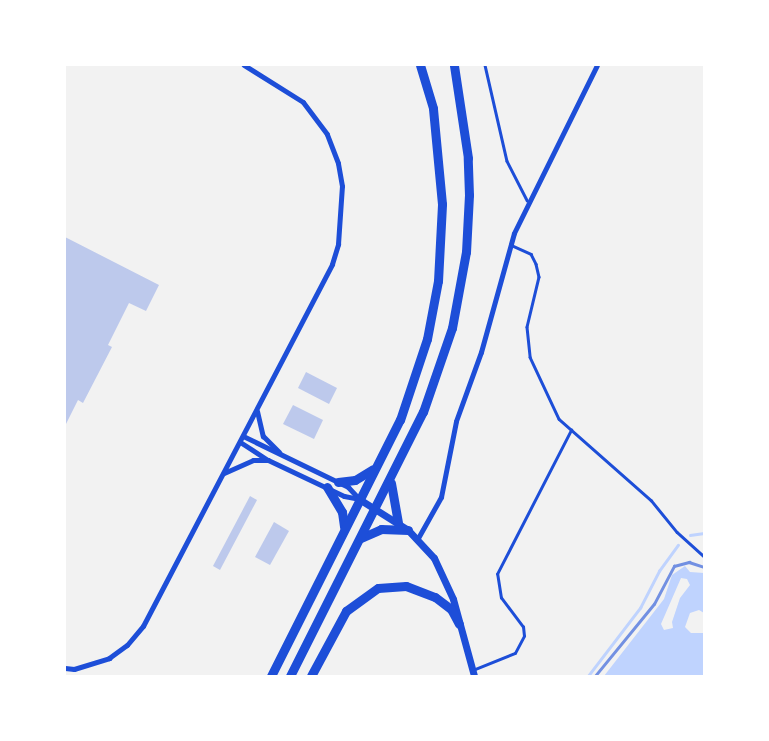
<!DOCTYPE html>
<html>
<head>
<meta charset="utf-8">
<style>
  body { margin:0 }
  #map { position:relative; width:769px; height:741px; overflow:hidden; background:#f2f2f2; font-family:"Public Sans",sans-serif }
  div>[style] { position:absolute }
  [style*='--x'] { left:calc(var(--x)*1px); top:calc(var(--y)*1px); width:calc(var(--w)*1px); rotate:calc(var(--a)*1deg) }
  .water>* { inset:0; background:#bfd3fe }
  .stream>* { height:2.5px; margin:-1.25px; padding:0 1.25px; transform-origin:1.25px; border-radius:1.25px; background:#bfd3fe }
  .building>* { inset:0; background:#bdc9ec }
  .service>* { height:2.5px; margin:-1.25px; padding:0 1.25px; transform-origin:1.25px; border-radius:1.25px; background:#1d4ed8 }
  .minor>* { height:5px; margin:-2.5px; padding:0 2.5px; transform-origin:2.5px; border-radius:2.5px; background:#1d4ed8 }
  .secondary>* { height:7px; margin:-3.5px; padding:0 3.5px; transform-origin:3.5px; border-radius:3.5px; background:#1d4ed8 }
  .trunk>* { height:9px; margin:-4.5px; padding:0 4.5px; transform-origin:4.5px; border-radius:4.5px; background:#1d4ed8 }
  .motorway>* { height:9px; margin:-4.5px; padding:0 4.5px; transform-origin:4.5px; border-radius:4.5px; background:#1d4ed8 }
  .rail>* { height:2.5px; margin:-1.25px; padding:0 1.25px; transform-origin:1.25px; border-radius:1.25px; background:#7290e2 }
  span { translate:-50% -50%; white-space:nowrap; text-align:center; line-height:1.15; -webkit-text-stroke:4px #fff; paint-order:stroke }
  .frame { position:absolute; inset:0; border:66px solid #fff; pointer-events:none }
</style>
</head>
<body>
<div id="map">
  <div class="water">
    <i style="clip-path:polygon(evenodd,685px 566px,690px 572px,704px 573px,704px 613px,699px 610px,690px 613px,685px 627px,691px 633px,704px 633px,703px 676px,604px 676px,664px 599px,672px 575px,685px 566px,681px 578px,687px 579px,690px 585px,680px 598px,672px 622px,673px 628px,664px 630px,661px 624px,681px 578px)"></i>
  </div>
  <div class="stream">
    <i style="--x:690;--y:535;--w:14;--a:-8"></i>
    <i style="--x:588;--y:676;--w:86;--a:-52.6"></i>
    <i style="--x:640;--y:608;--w:42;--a:-62.8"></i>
    <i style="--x:659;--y:571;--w:32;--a:-54"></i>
  </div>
  <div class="building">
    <i style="clip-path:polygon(65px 237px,159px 285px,146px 311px,129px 303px,108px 345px,112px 347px,83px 403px,78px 400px,65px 426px)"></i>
    <i style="clip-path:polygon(306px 372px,337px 388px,329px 404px,298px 388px)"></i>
    <i style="clip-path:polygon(293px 405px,323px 420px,314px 439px,283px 424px)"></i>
    <i style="clip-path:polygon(250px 496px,257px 500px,220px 570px,213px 566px)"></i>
    <i style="clip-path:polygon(274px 522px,289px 531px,270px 565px,255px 557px)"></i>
  </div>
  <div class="service">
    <i style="--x:485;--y:65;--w:98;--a:77.1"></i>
    <i style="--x:507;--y:161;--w:44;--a:62.9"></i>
    <i style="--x:511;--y:245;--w:22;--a:24"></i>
    <i style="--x:531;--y:254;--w:11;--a:63"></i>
    <i style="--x:536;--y:264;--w:13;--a:77"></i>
    <i style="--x:539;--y:277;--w:51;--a:103.5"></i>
    <i style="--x:527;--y:327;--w:30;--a:84"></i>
    <i style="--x:530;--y:357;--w:68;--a:64.9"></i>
    <i style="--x:559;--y:419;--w:123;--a:41.4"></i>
    <i style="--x:651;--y:500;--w:41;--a:50.9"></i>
    <i style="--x:677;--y:532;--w:36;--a:42"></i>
    <i style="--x:473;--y:670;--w:45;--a:-22"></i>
    <i style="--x:515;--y:653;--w:19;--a:-62"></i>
    <i style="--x:524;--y:636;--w:9;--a:-96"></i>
    <i style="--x:523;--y:627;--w:36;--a:-127"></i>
    <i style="--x:501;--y:598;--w:24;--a:-99"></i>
    <i style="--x:497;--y:574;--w:162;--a:-62.8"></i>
  </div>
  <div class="minor">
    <i style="--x:257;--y:411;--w:26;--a:77"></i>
    <i style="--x:263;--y:436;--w:23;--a:45"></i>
    <i style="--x:243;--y:436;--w:117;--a:25.9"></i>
    <i style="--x:348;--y:487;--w:16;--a:47"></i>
    <i style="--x:240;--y:442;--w:33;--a:33"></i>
    <i style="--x:268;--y:460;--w:84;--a:25.3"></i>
    <i style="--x:344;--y:496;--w:15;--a:11"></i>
    <i style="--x:224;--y:473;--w:32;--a:-24"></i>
    <i style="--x:253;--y:460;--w:15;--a:0"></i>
    <i style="--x:418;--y:538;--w:47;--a:-60.7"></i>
    <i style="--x:441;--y:497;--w:77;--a:-78.8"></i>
    <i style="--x:456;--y:421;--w:73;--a:-70.1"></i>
    <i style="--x:481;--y:352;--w:123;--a:-74.5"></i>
    <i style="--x:514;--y:233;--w:187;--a:-63.7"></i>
    <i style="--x:65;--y:668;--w:9;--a:6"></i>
    <i style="--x:74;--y:669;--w:37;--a:-17"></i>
    <i style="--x:109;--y:658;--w:22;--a:-36"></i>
    <i style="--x:127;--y:645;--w:25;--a:-50"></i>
    <i style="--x:143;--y:626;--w:408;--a:-62.4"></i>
    <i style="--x:332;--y:264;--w:21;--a:-73"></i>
    <i style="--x:338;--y:244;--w:58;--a:-86.1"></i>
    <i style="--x:342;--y:186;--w:23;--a:-100"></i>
    <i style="--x:338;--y:163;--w:31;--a:-111"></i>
    <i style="--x:327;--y:134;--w:40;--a:-127"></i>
    <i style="--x:303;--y:102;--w:70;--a:-147.9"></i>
  </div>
  <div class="secondary">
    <i style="--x:359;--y:499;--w:58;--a:32.3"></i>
    <i style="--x:408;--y:530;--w:38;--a:47"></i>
    <i style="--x:434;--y:558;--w:45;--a:65.1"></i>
    <i style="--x:453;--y:599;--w:80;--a:74.7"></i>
  </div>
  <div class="trunk">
    <i style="--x:338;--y:482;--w:17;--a:-7"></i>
    <i style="--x:355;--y:480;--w:21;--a:-31"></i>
    <i style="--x:391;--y:483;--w:40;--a:80"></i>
    <i style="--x:327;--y:487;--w:29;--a:59"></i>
    <i style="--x:342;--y:512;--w:15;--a:82"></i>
    <i style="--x:361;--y:538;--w:22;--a:-24"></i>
    <i style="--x:381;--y:529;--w:27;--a:2"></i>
    <i style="--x:271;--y:676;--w:287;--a:-63.3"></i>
    <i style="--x:400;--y:420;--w:85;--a:-71.6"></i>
    <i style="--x:427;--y:339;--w:59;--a:-79.3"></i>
    <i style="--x:438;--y:281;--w:77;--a:-87"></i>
    <i style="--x:442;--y:204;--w:96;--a:-95.4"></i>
    <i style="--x:433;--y:108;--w:45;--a:-106.8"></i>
    <i style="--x:290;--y:676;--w:296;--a:-63.3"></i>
    <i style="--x:423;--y:412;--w:89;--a:-71"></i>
    <i style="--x:452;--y:328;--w:77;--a:-79.6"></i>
    <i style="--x:466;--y:252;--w:57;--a:-87"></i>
    <i style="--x:469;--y:195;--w:37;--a:-92"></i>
    <i style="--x:468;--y:158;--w:94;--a:-98.6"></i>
  </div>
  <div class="motorway">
    <i style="--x:311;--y:676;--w:74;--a:-61.7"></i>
    <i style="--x:346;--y:611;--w:39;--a:-36"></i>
    <i style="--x:378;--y:588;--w:28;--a:-4"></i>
    <i style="--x:406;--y:586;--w:31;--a:21"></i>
    <i style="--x:435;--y:597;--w:20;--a:37"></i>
    <i style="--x:451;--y:609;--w:17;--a:62"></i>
  </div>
  <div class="rail">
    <i style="--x:595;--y:676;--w:93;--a:-50.7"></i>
    <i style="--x:654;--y:604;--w:43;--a:-62.2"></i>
    <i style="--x:674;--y:566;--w:16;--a:-15"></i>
    <i style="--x:689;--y:562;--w:16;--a:18"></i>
  </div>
  <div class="frame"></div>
</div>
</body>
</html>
